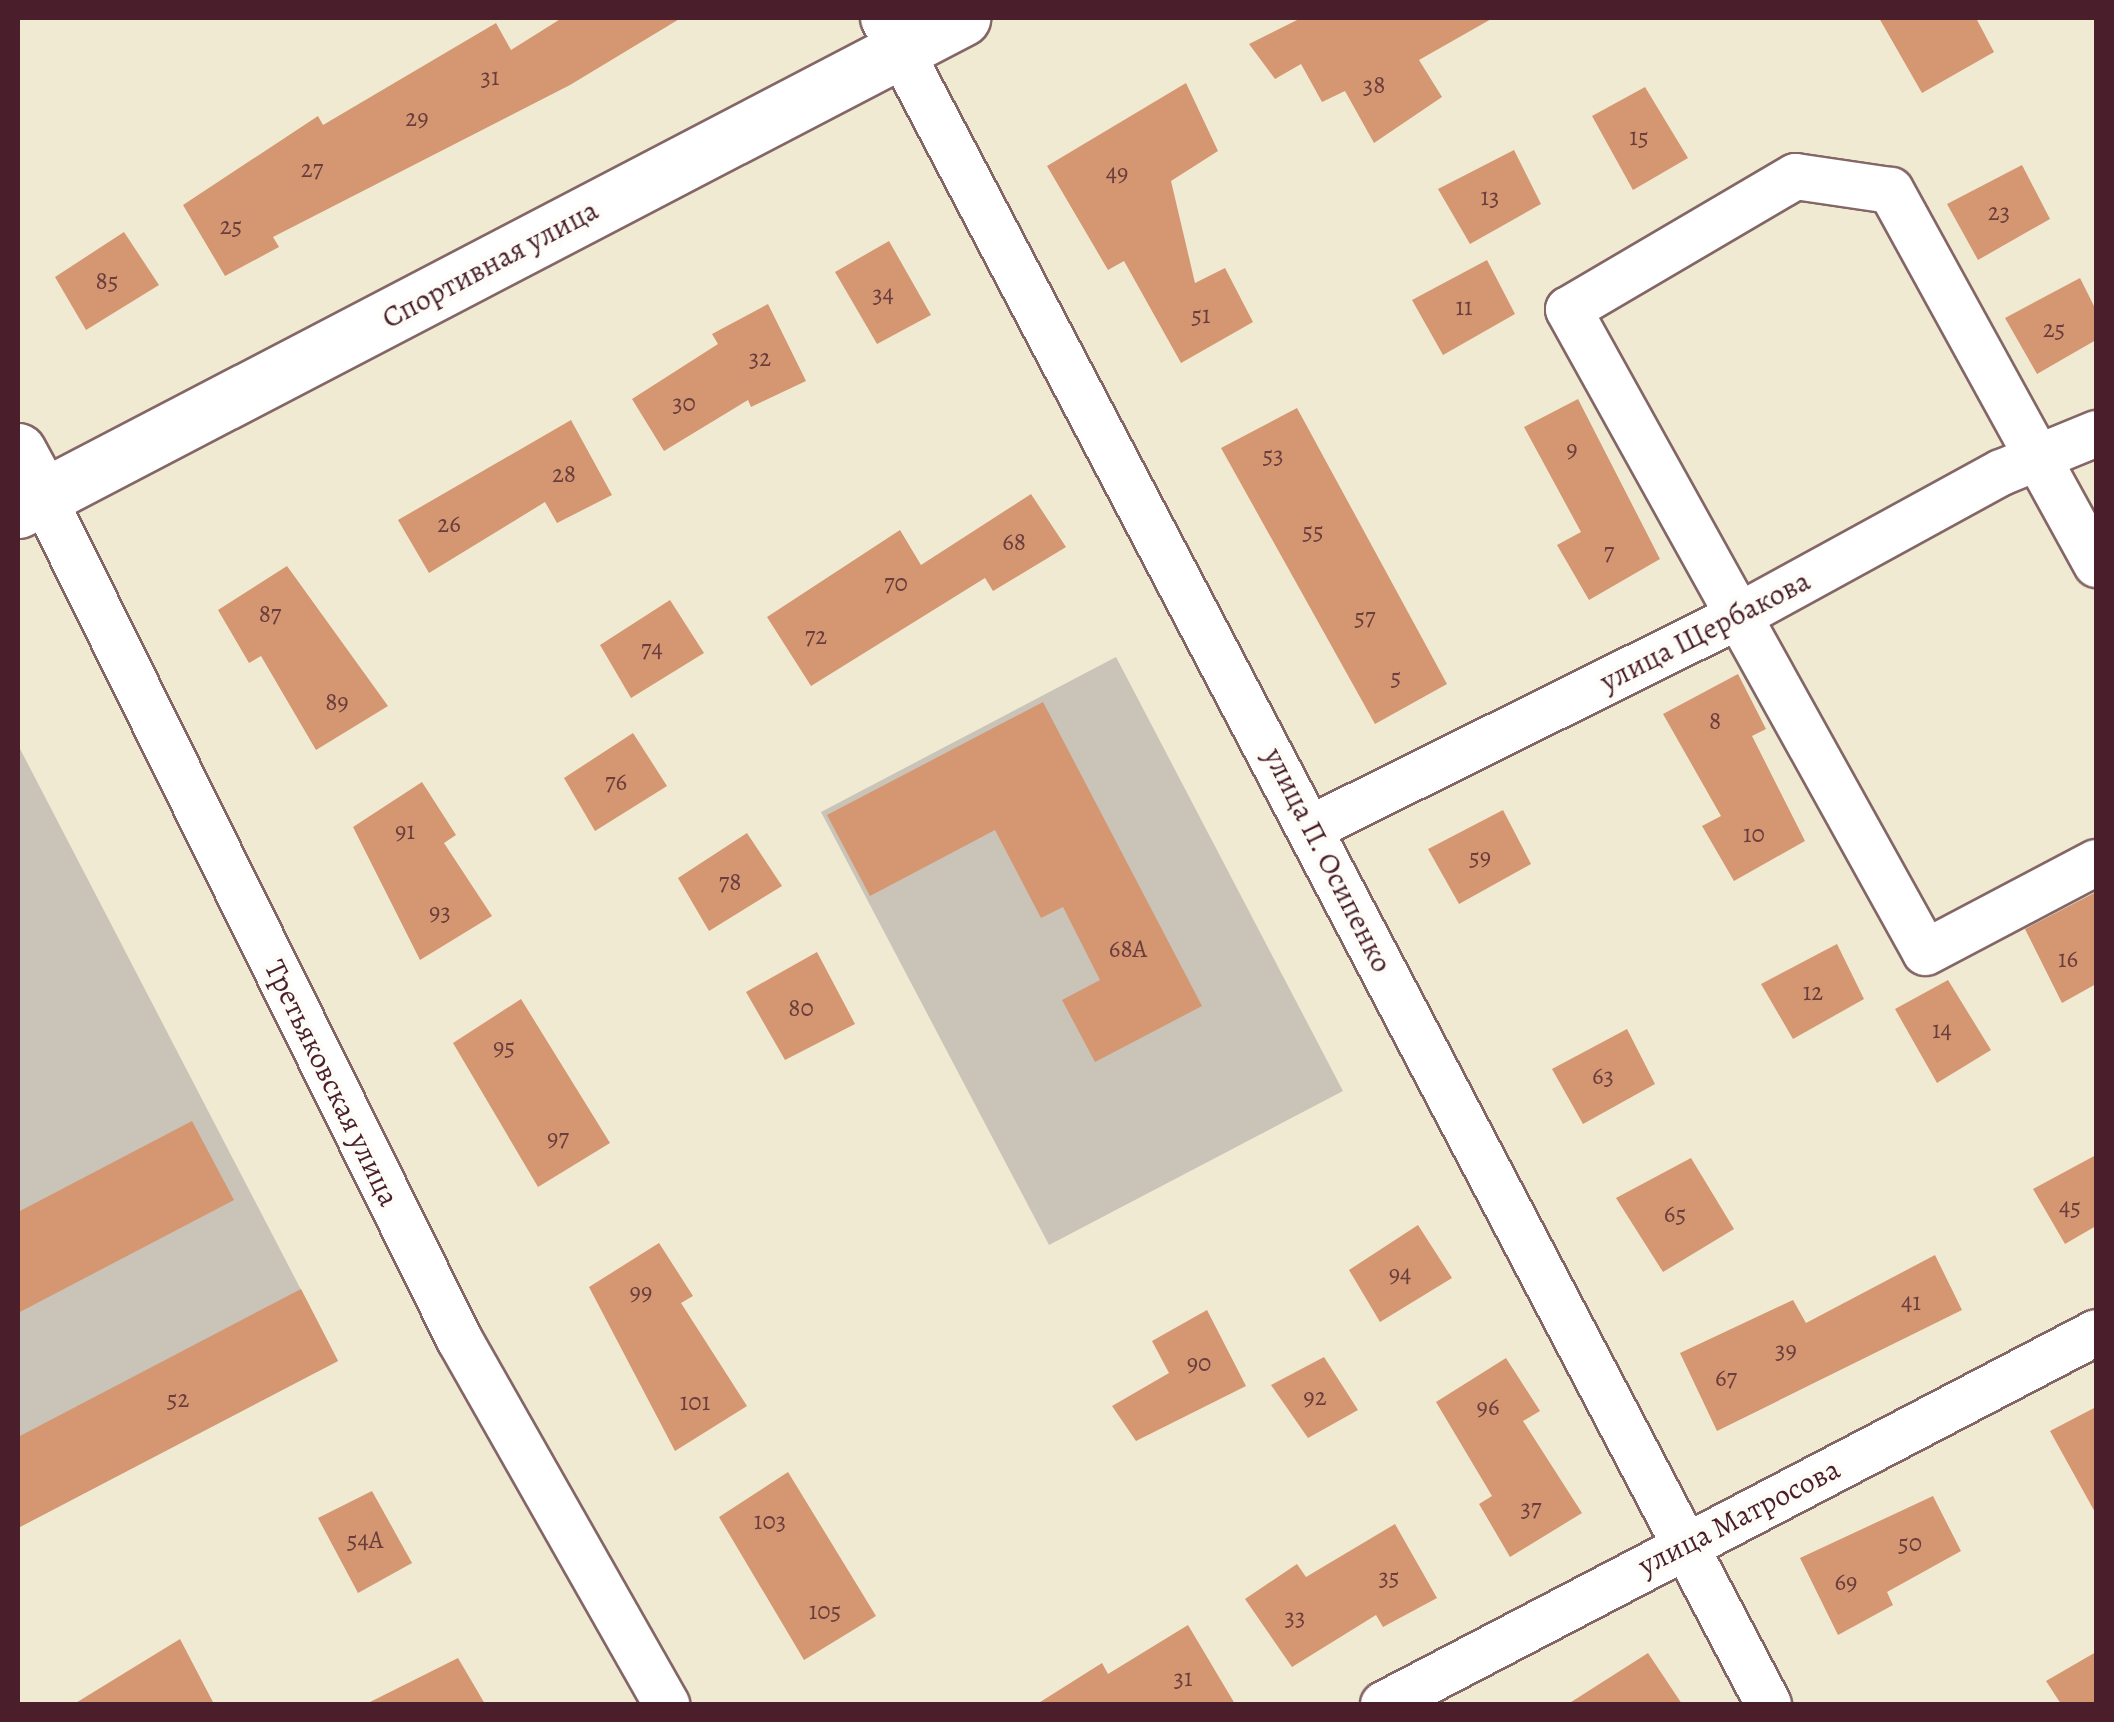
<!DOCTYPE html>
<html>
<head>
<meta charset="utf-8">
<style>
  body { margin:0 }
  #map { position:relative; width:2114px; height:1722px; overflow:hidden; background:#f1ead3; font-family:Alegreya,serif }
  div>[style] { position:absolute }
  [style*='--x'] { left:calc(var(--x)*1px); top:calc(var(--y)*1px); width:calc(var(--w)*1px); rotate:calc(var(--a)*1deg) }
  .industrial>* { inset:0; background:#c9c3b8 }
  .building>* { inset:0; background:#d49772 }
  .roads { filter:drop-shadow(2px 0 #846666) drop-shadow(-2px 0 #846666) drop-shadow(0 2px #846666) drop-shadow(0 -2px #846666) }
  .minor>* { height:45px; margin:-22.5px; padding:0 22.5px; transform-origin:22.5px; border-radius:22.5px; background:#fff }
  .tertiary>* { height:55px; margin:-27.5px; padding:0 27.5px; transform-origin:27.5px; border-radius:27.5px; background:#fff }
  span { translate:-50% -50%; white-space:nowrap; text-align:center; line-height:1.15; -webkit-text-stroke:8px #fdfcf7; paint-order:stroke }
  .number-label { font-size:25px; color:#6c3d3d }
  .number-label span { -webkit-text-stroke-width:0 }
  .street-label { font-size:30px; color:#4a1f2b }
  .frame { position:absolute; inset:0; border:20px solid #4a1f2b; pointer-events:none }
</style>
</head>
<body>
<div id="map">
  <div class="industrial">
    <i style="clip-path:polygon(1116px 657px,1343px 1091px,1049px 1245px,821px 812px)"></i>
    <i style="clip-path:polygon(18px 745px,338px 1361px,18px 1528px)"></i>
  </div>
  <div class="building">
    <i style="clip-path:polygon(562px 18px,681px 18px,570px 85px,273px 237px,279px 247px,225px 276px,183px 205px,318px 116px,323px 125px,496px 23px,511px 50px)"></i>
    <i style="clip-path:polygon(1301px 18px,1493px 18px,1419px 60px,1442px 97px,1374px 143px,1345px 91px,1322px 102px,1301px 64px,1275px 79px,1249px 44px)"></i>
    <i style="clip-path:polygon(1879px 18px,1976px 18px,1994px 52px,1922px 93px)"></i>
    <i style="clip-path:polygon(1186px 83px,1218px 151px,1171px 181px,1195px 283px,1225px 268px,1253px 322px,1181px 363px,1124px 261px,1108px 270px,1047px 166px)"></i>
    <i style="clip-path:polygon(1645px 87px,1688px 158px,1633px 190px,1592px 116px)"></i>
    <i style="clip-path:polygon(1514px 150px,1541px 204px,1470px 244px,1438px 189px)"></i>
    <i style="clip-path:polygon(2022px 165px,2050px 219px,1978px 260px,1947px 204px)"></i>
    <i style="clip-path:polygon(124px 232px,159px 285px,86px 330px,55px 277px)"></i>
    <i style="clip-path:polygon(889px 241px,931px 315px,877px 344px,835px 272px)"></i>
    <i style="clip-path:polygon(1487px 260px,1515px 314px,1443px 355px,1412px 300px)"></i>
    <i style="clip-path:polygon(2080px 278px,2096px 310px,2096px 340px,2037px 374px,2005px 318px)"></i>
    <i style="clip-path:polygon(768px 304px,806px 381px,751px 407px,748px 400px,664px 451px,632px 399px,718px 344px,712px 334px)"></i>
    <i style="clip-path:polygon(1578px 399px,1660px 559px,1589px 600px,1557px 545px,1581px 532px,1524px 427px)"></i>
    <i style="clip-path:polygon(1297px 408px,1447px 684px,1375px 724px,1221px 448px)"></i>
    <i style="clip-path:polygon(571px 420px,612px 495px,557px 523px,545px 502px,429px 573px,398px 520px)"></i>
    <i style="clip-path:polygon(1031px 494px,1066px 547px,993px 591px,985px 578px,811px 686px,767px 617px,900px 530px,921px 565px)"></i>
    <i style="clip-path:polygon(287px 566px,388px 706px,316px 750px,261px 656px,249px 663px,218px 610px)"></i>
    <i style="clip-path:polygon(670px 600px,704px 653px,631px 698px,600px 645px)"></i>
    <i style="clip-path:polygon(1738px 674px,1766px 729px,1752px 736px,1805px 841px,1734px 881px,1702px 826px,1721px 816px,1663px 714px)"></i>
    <i style="clip-path:polygon(1043px 702px,1202px 1006px,1095px 1062px,1062px 1000px,1100px 980px,1063px 907px,1041px 918px,995px 830px,870px 896px,827px 815px)"></i>
    <i style="clip-path:polygon(633px 733px,667px 786px,595px 831px,564px 778px)"></i>
    <i style="clip-path:polygon(422px 782px,456px 835px,444px 843px,492px 916px,420px 960px,353px 827px)"></i>
    <i style="clip-path:polygon(1503px 810px,1531px 864px,1459px 904px,1428px 849px)"></i>
    <i style="clip-path:polygon(747px 833px,782px 886px,709px 931px,678px 878px)"></i>
    <i style="clip-path:polygon(2096px 892px,2096px 984px,2062px 1003px,2025px 929px)"></i>
    <i style="clip-path:polygon(1837px 944px,1864px 999px,1793px 1039px,1761px 984px)"></i>
    <i style="clip-path:polygon(817px 952px,855px 1024px,785px 1060px,746px 992px)"></i>
    <i style="clip-path:polygon(1948px 980px,1991px 1050px,1937px 1083px,1895px 1009px)"></i>
    <i style="clip-path:polygon(521px 999px,610px 1143px,538px 1187px,453px 1043px)"></i>
    <i style="clip-path:polygon(1627px 1029px,1655px 1084px,1583px 1124px,1552px 1069px)"></i>
    <i style="clip-path:polygon(192px 1121px,234px 1200px,18px 1313px,18px 1212px)"></i>
    <i style="clip-path:polygon(2096px 1155px,2096px 1226px,2065px 1244px,2033px 1189px)"></i>
    <i style="clip-path:polygon(1691px 1158px,1734px 1229px,1663px 1272px,1616px 1198px)"></i>
    <i style="clip-path:polygon(1418px 1225px,1452px 1278px,1380px 1322px,1349px 1270px)"></i>
    <i style="clip-path:polygon(659px 1243px,693px 1296px,681px 1303px,747px 1406px,675px 1451px,589px 1287px)"></i>
    <i style="clip-path:polygon(1935px 1255px,1962px 1310px,1717px 1431px,1680px 1353px,1793px 1300px,1806px 1323px)"></i>
    <i style="clip-path:polygon(301px 1289px,338px 1361px,18px 1528px,18px 1437px)"></i>
    <i style="clip-path:polygon(1207px 1310px,1246px 1386px,1136px 1441px,1112px 1406px,1169px 1373px,1152px 1341px)"></i>
    <i style="clip-path:polygon(1324px 1357px,1358px 1410px,1308px 1438px,1271px 1385px)"></i>
    <i style="clip-path:polygon(1506px 1358px,1540px 1411px,1523px 1421px,1582px 1513px,1510px 1557px,1479px 1504px,1492px 1496px,1436px 1402px)"></i>
    <i style="clip-path:polygon(2096px 1407px,2096px 1514px,2050px 1431px)"></i>
    <i style="clip-path:polygon(788px 1472px,876px 1616px,804px 1660px,719px 1517px)"></i>
    <i style="clip-path:polygon(372px 1491px,412px 1563px,358px 1593px,318px 1518px)"></i>
    <i style="clip-path:polygon(1933px 1496px,1961px 1551px,1887px 1592px,1893px 1605px,1838px 1635px,1800px 1558px)"></i>
    <i style="clip-path:polygon(1395px 1524px,1437px 1598px,1383px 1627px,1376px 1615px,1292px 1667px,1245px 1599px,1297px 1564px,1306px 1577px)"></i>
    <i style="clip-path:polygon(1188px 1625px,1235px 1704px,1037px 1704px,1102px 1663px,1108px 1674px)"></i>
    <i style="clip-path:polygon(180px 1639px,214px 1704px,74px 1704px)"></i>
    <i style="clip-path:polygon(2096px 1652px,2096px 1704px,2061px 1704px,2046px 1681px)"></i>
    <i style="clip-path:polygon(1648px 1653px,1682px 1704px,1568px 1704px)"></i>
    <i style="clip-path:polygon(458px 1658px,485px 1704px,366px 1704px)"></i>
  </div>
  <div class="roads">
    <div class="minor">
      <i style="--x:883;--y:18;--w:1904;--a:62.3"></i>
      <i style="--x:43;--y:497;--w:939;--a:63.71"></i>
      <i style="--x:459;--y:1339;--w:420;--a:60.4"></i>
      <i style="--x:2096;--y:564;--w:427;--a:-118.8"></i>
      <i style="--x:1890;--y:190;--w:96;--a:-171.6"></i>
      <i style="--x:1795;--y:176;--w:263;--a:149.6"></i>
      <i style="--x:1568;--y:309;--w:735;--a:60.96"></i>
      <i style="--x:1925;--y:952;--w:193;--a:-27.8"></i>
      <i style="--x:1312;--y:827;--w:481;--a:-26.4"></i>
      <i style="--x:1743;--y:613;--w:294;--a:-28.7"></i>
      <i style="--x:2001;--y:472;--w:103;--a:-22.3"></i>
      <i style="--x:1383;--y:1704;--w:804;--a:-27.55"></i>
    </div>
    <div class="tertiary">
      <i style="--x:18;--y:451;--w:52;--a:61.5"></i>
      <i style="--x:18;--y:510;--w:1065;--a:-27.53"></i>
    </div>
  </div>
  <div class="number-label">
    <span style="left:490px;top:77px">31</span>
    <span style="left:1374px;top:85px">38</span>
    <span style="left:417px;top:118px">29</span>
    <span style="left:1639px;top:137px">15</span>
    <span style="left:312px;top:169px">27</span>
    <span style="left:1117px;top:173px">49</span>
    <span style="left:1490px;top:197px">13</span>
    <span style="left:1999px;top:212px">23</span>
    <span style="left:231px;top:226px">25</span>
    <span style="left:107px;top:281px">85</span>
    <span style="left:883px;top:294px">34</span>
    <span style="left:1464px;top:307px">11</span>
    <span style="left:1201px;top:315px">51</span>
    <span style="left:2054px;top:329px">25</span>
    <span style="left:760px;top:358px">32</span>
    <span style="left:684px;top:403px">30</span>
    <span style="left:1572px;top:449px">9</span>
    <span style="left:1273px;top:455px">53</span>
    <span style="left:564px;top:474px">28</span>
    <span style="left:449px;top:524px">26</span>
    <span style="left:1313px;top:531px">55</span>
    <span style="left:1014px;top:542px">68</span>
    <span style="left:1609px;top:552px">7</span>
    <span style="left:896px;top:583px">70</span>
    <span style="left:270px;top:614px">87</span>
    <span style="left:1365px;top:617px">57</span>
    <span style="left:816px;top:636px">72</span>
    <span style="left:652px;top:649px">74</span>
    <span style="left:1396px;top:677px">5</span>
    <span style="left:337px;top:702px">89</span>
    <span style="left:1715px;top:721px">8</span>
    <span style="left:616px;top:782px">76</span>
    <span style="left:405px;top:831px">91</span>
    <span style="left:1754px;top:834px">10</span>
    <span style="left:1480px;top:857px">59</span>
    <span style="left:730px;top:882px">78</span>
    <span style="left:440px;top:912px">93</span>
    <span style="left:1128px;top:949px">68А</span>
    <span style="left:2068px;top:959px">16</span>
    <span style="left:1813px;top:992px">12</span>
    <span style="left:801px;top:1008px">80</span>
    <span style="left:1942px;top:1030px">14</span>
    <span style="left:504px;top:1047px">95</span>
    <span style="left:1603px;top:1076px">63</span>
    <span style="left:558px;top:1138px">97</span>
    <span style="left:2070px;top:1207px">45</span>
    <span style="left:1675px;top:1214px">65</span>
    <span style="left:1400px;top:1274px">94</span>
    <span style="left:641px;top:1292px">99</span>
    <span style="left:1911px;top:1302px">41</span>
    <span style="left:1786px;top:1350px">39</span>
    <span style="left:1199px;top:1363px">90</span>
    <span style="left:1726px;top:1378px">67</span>
    <span style="left:1315px;top:1397px">92</span>
    <span style="left:178px;top:1399px">52</span>
    <span style="left:695px;top:1402px">101</span>
    <span style="left:1488px;top:1407px">96</span>
    <span style="left:1531px;top:1508px">37</span>
    <span style="left:770px;top:1521px">103</span>
    <span style="left:365px;top:1540px">54А</span>
    <span style="left:1910px;top:1543px">50</span>
    <span style="left:1389px;top:1577px">35</span>
    <span style="left:1846px;top:1582px">69</span>
    <span style="left:825px;top:1611px">105</span>
    <span style="left:1295px;top:1617px">33</span>
    <span style="left:1183px;top:1678px">31</span>
  </div>
  <div class="street-label">
    <span style="left:490px;top:264px;rotate:-28deg">Спортивная улица</span>
    <span style="left:1705px;top:631px;rotate:-27deg">улица Щербакова</span>
    <span style="left:1328px;top:860px;rotate:63deg">улица П. Осипенко</span>
    <span style="left:332px;top:1083px;rotate:64deg">Третьяковская улица</span>
    <span style="left:1739px;top:1517px;rotate:-27deg">улица Матросова</span>
  </div>
  <div class="frame"></div>
</div>
</body>
</html>
